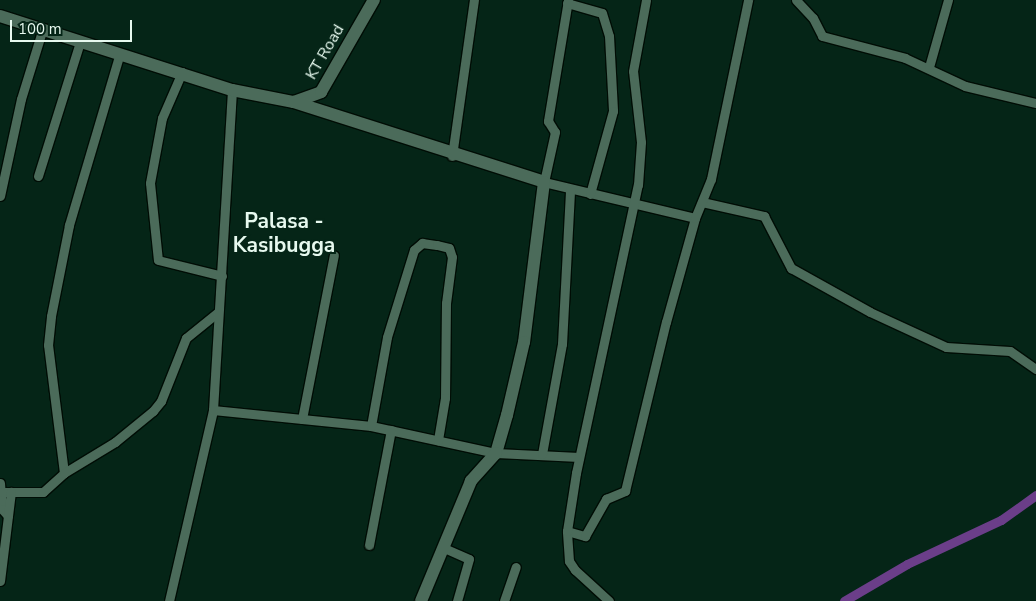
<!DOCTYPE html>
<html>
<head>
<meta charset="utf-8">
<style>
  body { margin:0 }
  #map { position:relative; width:1036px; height:601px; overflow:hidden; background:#052517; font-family:"Nunito Sans",sans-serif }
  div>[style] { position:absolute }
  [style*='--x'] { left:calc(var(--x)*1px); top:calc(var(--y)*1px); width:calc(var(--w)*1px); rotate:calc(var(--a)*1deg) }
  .canal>* { height:9px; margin:-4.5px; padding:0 4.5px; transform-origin:4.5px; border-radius:4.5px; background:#6b3e89 }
  .roads { filter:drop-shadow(1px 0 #000d05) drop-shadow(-1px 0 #000d05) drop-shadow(0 1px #000d05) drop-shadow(0 -1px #000d05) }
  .street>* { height:9px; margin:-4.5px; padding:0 4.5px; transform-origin:4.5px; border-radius:4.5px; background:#4b6b5a }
  .secondary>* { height:12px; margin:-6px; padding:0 6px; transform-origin:6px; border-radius:6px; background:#4b6b5a }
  span { translate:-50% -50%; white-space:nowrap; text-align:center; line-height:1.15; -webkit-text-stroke:4px #052517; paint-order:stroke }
  .street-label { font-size:16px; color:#e7f9ef }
  .district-label { font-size:21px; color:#e7f9ef; font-weight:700 }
  .scale { position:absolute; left:10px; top:20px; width:122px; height:22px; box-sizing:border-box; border:2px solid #e7f9ef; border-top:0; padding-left:6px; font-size:15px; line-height:18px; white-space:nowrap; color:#e7f9ef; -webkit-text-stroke:4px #052517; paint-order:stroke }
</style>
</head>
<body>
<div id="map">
  <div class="canal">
    <i style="--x:844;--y:601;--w:73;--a:-30.4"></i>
    <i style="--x:907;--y:564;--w:104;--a:-25.1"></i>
    <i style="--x:1001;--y:520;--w:43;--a:-35.5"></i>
  </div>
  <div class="roads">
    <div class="street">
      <i style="--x:568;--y:0;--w:123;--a:99.4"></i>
      <i style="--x:548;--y:121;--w:13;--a:58"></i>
      <i style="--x:555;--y:132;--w:51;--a:102.4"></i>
      <i style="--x:544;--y:182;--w:155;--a:13.4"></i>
      <i style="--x:796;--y:0;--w:25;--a:47"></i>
      <i style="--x:813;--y:18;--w:20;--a:63"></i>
      <i style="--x:822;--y:36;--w:86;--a:14.8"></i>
      <i style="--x:905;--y:58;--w:66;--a:25"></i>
      <i style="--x:965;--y:86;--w:73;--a:13.5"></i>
      <i style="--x:567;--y:3;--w:36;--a:16"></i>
      <i style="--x:602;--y:13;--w:24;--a:73"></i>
      <i style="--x:609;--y:36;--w:75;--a:86.9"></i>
      <i style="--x:613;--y:111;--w:86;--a:105.5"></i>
      <i style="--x:929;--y:67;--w:70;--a:-74.2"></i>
      <i style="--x:182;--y:72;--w:50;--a:113.5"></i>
      <i style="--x:162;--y:118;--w:66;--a:100.5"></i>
      <i style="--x:150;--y:183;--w:77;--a:84.1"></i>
      <i style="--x:158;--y:260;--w:66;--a:14"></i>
      <i style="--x:452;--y:156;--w:158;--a:-82"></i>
      <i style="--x:38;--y:176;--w:140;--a:-72.6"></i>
      <i style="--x:0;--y:196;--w:99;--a:-77.8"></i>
      <i style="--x:21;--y:99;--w:71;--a:-72.8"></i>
      <i style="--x:702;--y:202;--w:64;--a:12.7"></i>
      <i style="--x:764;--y:216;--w:59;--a:62.6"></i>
      <i style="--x:791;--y:268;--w:90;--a:29.1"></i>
      <i style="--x:870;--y:312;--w:84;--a:24.7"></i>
      <i style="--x:946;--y:347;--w:64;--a:3.6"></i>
      <i style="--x:1010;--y:351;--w:32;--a:35"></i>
      <i style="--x:213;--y:410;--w:159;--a:5.8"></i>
      <i style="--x:371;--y:426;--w:128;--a:12.2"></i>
      <i style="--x:496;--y:453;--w:83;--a:2.8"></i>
      <i style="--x:302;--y:419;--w:167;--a:-79"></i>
      <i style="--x:371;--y:426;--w:90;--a:-79.8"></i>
      <i style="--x:387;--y:337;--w:91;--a:-72.8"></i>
      <i style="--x:414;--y:250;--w:11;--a:-41"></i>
      <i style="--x:422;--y:243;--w:15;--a:8"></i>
      <i style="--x:437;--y:245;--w:12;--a:14"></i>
      <i style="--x:449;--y:248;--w:9;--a:72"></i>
      <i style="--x:452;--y:257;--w:46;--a:97.4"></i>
      <i style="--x:446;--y:303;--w:95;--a:90.6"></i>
      <i style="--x:445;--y:398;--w:43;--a:99.5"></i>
      <i style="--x:542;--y:454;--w:112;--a:-79.7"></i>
      <i style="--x:562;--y:344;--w:155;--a:-87"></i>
      <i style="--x:64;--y:473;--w:129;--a:-97.1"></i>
      <i style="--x:48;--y:345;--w:29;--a:-84"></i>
      <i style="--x:51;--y:316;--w:93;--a:-78.8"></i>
      <i style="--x:69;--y:225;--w:179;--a:-73.5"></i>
      <i style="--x:0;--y:483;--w:26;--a:86"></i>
      <i style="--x:2;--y:509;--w:9;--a:49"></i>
      <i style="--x:2;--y:492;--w:41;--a:0"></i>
      <i style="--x:43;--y:492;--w:28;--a:-42"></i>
      <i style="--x:64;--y:473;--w:60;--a:-31.3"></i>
      <i style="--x:115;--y:442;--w:49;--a:-39.2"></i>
      <i style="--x:153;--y:411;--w:13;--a:-51"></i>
      <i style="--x:161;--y:401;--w:68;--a:-68.4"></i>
      <i style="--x:186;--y:338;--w:41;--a:-39.1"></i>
      <i style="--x:567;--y:531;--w:19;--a:16"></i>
      <i style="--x:585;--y:536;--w:43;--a:-60.4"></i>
      <i style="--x:606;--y:499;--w:21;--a:-23"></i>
      <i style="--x:625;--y:491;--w:174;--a:-76.4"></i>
      <i style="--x:666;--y:322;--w:108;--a:-74.4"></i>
      <i style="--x:695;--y:218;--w:42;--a:-67.7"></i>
      <i style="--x:711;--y:179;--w:183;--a:-78.3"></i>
      <i style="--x:369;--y:545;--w:117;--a:-79.2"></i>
      <i style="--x:444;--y:548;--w:27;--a:24"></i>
      <i style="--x:469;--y:559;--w:44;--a:105.9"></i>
      <i style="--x:0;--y:581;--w:90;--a:-83"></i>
      <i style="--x:169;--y:601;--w:196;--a:-77"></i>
      <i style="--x:213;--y:410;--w:321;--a:-86.6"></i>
      <i style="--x:504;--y:601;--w:36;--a:-71"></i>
      <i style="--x:609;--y:601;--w:46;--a:-137.6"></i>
      <i style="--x:575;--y:570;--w:11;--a:-124"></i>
      <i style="--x:569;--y:561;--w:30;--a:-94"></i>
      <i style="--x:567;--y:531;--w:59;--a:-81.2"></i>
      <i style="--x:576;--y:473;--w:295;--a:-77.9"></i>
      <i style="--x:638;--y:185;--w:43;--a:-86"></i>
      <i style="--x:641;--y:142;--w:71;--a:-96.4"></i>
      <i style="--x:633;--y:71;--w:72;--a:-79.6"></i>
    </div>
    <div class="secondary">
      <i style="--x:0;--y:16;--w:244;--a:17.7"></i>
      <i style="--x:232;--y:90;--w:63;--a:11"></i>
      <i style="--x:294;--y:102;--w:29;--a:-20"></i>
      <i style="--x:321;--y:92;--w:106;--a:-60.1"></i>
      <i style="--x:294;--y:102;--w:262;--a:17.7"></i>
      <i style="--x:544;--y:182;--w:161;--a:97.1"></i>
      <i style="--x:524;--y:342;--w:75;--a:103.1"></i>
      <i style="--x:507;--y:415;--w:40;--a:106"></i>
      <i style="--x:496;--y:453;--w:38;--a:132"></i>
      <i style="--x:471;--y:481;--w:130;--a:112.6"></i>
    </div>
  </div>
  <div class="street-label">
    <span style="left:325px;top:52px;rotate:-60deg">KT Road</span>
  </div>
  <div class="district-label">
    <span style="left:284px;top:233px">Palasa -<br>Kasibugga</span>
  </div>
  <div class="scale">100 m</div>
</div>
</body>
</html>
